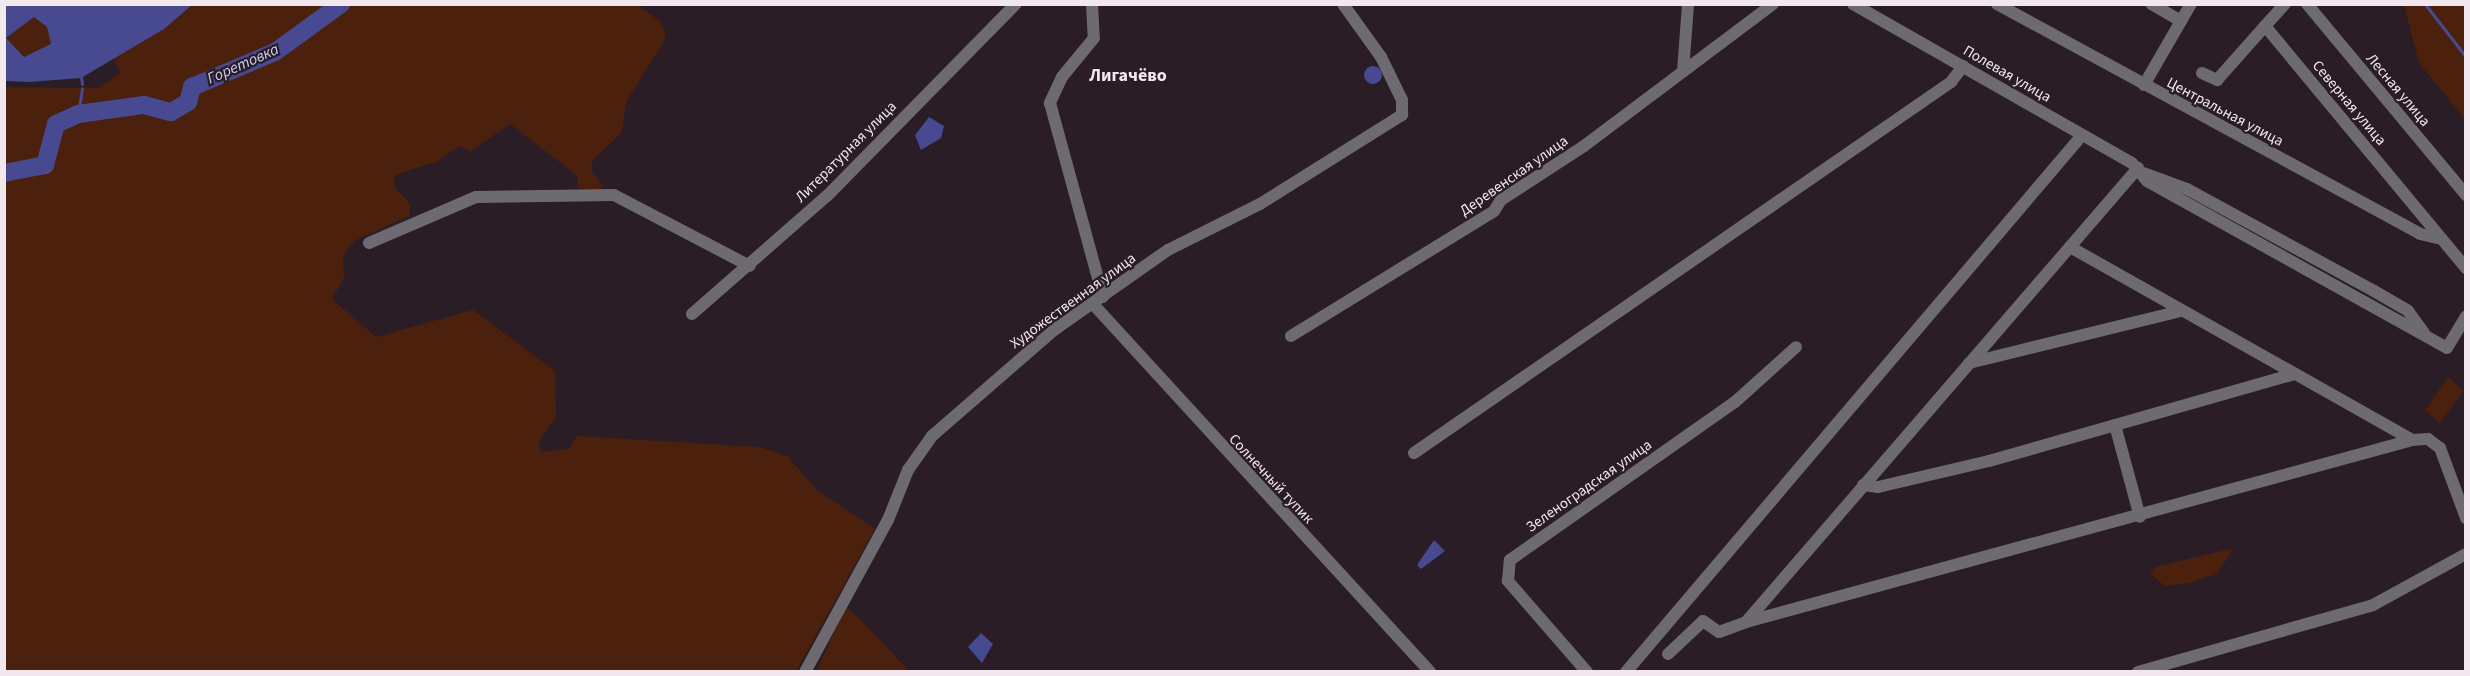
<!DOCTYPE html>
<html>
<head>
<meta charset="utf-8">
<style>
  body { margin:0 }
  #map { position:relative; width:2470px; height:676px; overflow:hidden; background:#2b1d26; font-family:"Source Sans 3",sans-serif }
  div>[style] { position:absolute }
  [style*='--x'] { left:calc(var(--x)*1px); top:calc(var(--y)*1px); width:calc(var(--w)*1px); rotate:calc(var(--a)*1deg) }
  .green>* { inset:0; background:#4b200c }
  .water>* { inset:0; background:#474991 }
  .round { border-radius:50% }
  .stream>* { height:3px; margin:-1.5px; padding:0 1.5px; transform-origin:1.5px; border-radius:1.5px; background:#474991 }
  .river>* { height:18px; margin:-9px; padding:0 9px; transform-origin:9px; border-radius:9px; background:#474991 }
  .street>* { height:12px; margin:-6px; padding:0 6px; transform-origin:6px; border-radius:6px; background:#6e6a71 }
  span { translate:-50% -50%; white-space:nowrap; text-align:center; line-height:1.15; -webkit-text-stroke:4.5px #2b1d26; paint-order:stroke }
  .street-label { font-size:15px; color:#f1e7ec }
  .water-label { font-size:16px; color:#c8cdf7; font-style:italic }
  .quarter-label { font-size:18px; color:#f1e7ec; font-weight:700 }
  .frame { position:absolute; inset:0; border:6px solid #f1e7ec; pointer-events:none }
</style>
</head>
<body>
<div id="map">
  <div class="green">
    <i style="clip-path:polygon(636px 4px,661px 22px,666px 38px,626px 102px,622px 132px,592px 161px,592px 172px,603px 185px,600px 190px,577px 188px,578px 176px,510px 124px,470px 152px,459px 146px,438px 161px,395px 175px,394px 186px,410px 204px,410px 215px,354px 241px,343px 256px,344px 278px,332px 299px,376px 337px,473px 310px,555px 371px,556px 417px,538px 442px,541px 452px,569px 449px,577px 436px,759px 447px,787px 456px,817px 490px,875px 529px,796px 671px,5px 671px,4px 87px,99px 88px,121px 72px,113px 59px,192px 5px)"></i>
    <i style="clip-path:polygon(2404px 5px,2465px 5px,2465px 119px,2419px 63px)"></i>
    <i style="clip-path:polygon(34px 16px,47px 27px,52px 44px,24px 57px,6px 38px)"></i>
    <i style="clip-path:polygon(2448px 377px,2463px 391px,2440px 423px,2425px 410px)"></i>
    <i style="clip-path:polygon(2234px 548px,2217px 574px,2189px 583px,2165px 586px,2150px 574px,2155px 567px)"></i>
    <i style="clip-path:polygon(846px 607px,861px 620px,909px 671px,816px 672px)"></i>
  </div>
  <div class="water">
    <i style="clip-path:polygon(evenodd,5px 4px,192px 4px,192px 5px,164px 29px,81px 78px,29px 82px,5px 81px,5px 4px,34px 17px,47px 27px,51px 44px,24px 57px,6px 38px,34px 17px)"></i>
    <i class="round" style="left:1364px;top:66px;width:18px;height:18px"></i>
    <i style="clip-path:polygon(929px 117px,944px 126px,941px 138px,921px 150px,915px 135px)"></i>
    <i style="clip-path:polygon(1434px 540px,1445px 551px,1421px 569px,1417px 565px)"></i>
    <i style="clip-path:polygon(981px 633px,993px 644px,982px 663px,968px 647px)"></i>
  </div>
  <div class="stream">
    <i style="--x:2425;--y:4;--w:67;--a:52.3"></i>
    <i style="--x:81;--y:76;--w:8;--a:83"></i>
    <i style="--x:78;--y:114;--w:26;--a:-81"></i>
  </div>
  <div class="river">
    <i style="--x:4;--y:173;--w:42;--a:-11"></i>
    <i style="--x:45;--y:165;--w:42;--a:-75"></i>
    <i style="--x:56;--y:124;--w:24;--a:-24"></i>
    <i style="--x:78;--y:114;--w:67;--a:-7.8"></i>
    <i style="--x:144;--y:105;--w:28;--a:15"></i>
    <i style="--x:171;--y:112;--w:20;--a:-30"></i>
    <i style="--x:188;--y:102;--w:16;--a:-75"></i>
    <i style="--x:192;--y:87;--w:90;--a:-22.9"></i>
    <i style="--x:275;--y:52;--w:82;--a:-36"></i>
  </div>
  <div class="street">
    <i style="--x:1092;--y:4;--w:34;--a:87"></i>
    <i style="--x:1094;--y:38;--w:50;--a:129.4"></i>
    <i style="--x:1062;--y:77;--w:29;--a:115"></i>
    <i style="--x:1050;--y:103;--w:201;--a:74.7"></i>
    <i style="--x:1853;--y:4;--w:321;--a:29.7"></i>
    <i style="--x:2132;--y:163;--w:23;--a:50"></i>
    <i style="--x:2147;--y:181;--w:343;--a:29.1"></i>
    <i style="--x:2447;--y:348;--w:37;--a:-59"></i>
    <i style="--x:1997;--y:4;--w:481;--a:28.5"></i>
    <i style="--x:2420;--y:234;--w:22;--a:13"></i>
    <i style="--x:2307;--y:4;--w:249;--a:50.2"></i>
    <i style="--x:2181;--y:21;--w:20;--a:-60"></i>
    <i style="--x:2265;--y:26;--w:30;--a:-48"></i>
    <i style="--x:1683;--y:71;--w:67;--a:-85.7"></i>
    <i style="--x:2202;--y:73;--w:17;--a:25"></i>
    <i style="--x:2217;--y:80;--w:72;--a:-48.4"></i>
    <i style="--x:2265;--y:26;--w:315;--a:50.3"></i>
    <i style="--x:2144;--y:85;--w:74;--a:-60"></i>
    <i style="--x:2181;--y:21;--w:34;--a:-150"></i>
    <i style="--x:2143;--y:173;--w:47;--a:20"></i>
    <i style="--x:2187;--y:189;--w:213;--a:28.6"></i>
    <i style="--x:2374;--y:291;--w:39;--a:30"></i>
    <i style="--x:2408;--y:311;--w:27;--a:54"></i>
    <i style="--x:369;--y:243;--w:116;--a:-23.3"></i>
    <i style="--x:476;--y:197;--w:138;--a:-0.8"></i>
    <i style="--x:614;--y:195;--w:153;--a:27.6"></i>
    <i style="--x:2070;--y:247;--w:393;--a:29.4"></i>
    <i style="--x:2412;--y:440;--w:16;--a:-4"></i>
    <i style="--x:2428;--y:439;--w:15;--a:37"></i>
    <i style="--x:2440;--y:448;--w:75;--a:69.6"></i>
    <i style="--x:1093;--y:304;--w:499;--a:47.5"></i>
    <i style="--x:692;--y:314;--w:179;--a:-41.2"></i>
    <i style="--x:827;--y:196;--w:269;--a:-45.5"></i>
    <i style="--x:1291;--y:336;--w:238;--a:-31.6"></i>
    <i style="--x:1494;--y:211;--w:13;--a:-58"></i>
    <i style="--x:1501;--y:200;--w:99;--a:-33"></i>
    <i style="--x:1584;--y:146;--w:236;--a:-36.9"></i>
    <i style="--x:1969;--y:363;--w:218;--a:-13.8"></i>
    <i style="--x:2115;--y:425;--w:95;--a:74.8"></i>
    <i style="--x:1414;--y:453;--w:653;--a:-34.64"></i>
    <i style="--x:1951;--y:82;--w:20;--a:-53"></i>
    <i style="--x:1863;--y:485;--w:15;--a:8"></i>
    <i style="--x:1878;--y:487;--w:114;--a:-13.2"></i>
    <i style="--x:1989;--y:461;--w:318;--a:-15.9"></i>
    <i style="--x:1746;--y:622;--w:690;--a:-15.28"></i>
    <i style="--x:1668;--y:654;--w:48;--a:-43.3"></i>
    <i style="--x:1703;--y:621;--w:19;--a:35"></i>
    <i style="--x:1719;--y:632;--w:29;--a:-20"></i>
    <i style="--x:1746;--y:622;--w:600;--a:-49.19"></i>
    <i style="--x:805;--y:672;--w:173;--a:-61.4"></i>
    <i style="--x:888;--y:520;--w:54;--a:-68.2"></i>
    <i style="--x:908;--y:470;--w:42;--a:-54.8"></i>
    <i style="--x:932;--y:436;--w:162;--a:-41"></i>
    <i style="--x:1054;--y:330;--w:139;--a:-35.1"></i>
    <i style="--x:1168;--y:250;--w:103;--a:-26.6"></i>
    <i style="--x:1260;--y:204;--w:168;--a:-32.1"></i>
    <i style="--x:1402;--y:115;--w:15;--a:-90"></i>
    <i style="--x:1402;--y:100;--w:48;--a:-116"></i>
    <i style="--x:1381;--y:57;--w:65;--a:-125.6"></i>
    <i style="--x:1587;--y:672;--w:121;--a:-131"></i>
    <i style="--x:1508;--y:581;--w:21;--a:-85"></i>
    <i style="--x:1510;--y:560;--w:275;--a:-35.1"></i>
    <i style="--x:1735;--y:402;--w:82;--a:-42"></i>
    <i style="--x:1626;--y:672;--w:698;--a:-49.65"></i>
    <i style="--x:2138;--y:672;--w:244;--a:-15.9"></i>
    <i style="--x:2373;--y:605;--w:106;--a:-28.7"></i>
  </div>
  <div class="street-label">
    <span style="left:2007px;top:74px;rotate:30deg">Полевая улица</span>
    <span style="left:2398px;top:90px;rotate:50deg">Лесная улица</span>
    <span style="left:2349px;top:103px;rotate:50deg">Северная улица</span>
    <span style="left:2225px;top:112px;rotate:28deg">Центральная улица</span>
    <span style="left:846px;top:152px;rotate:-45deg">Литературная улица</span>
    <span style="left:1514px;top:176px;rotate:-35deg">Деревенская улица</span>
    <span style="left:1073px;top:301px;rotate:-36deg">Художественная улица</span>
    <span style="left:1271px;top:479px;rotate:47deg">Солнечный тупик</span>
    <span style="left:1589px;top:486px;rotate:-35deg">Зеленоградская улица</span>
  </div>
  <div class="water-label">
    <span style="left:243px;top:64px;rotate:-24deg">Горетовка</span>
  </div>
  <div class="quarter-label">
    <span style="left:1128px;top:76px">Лигачёво</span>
  </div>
  <div class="frame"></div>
</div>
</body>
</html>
